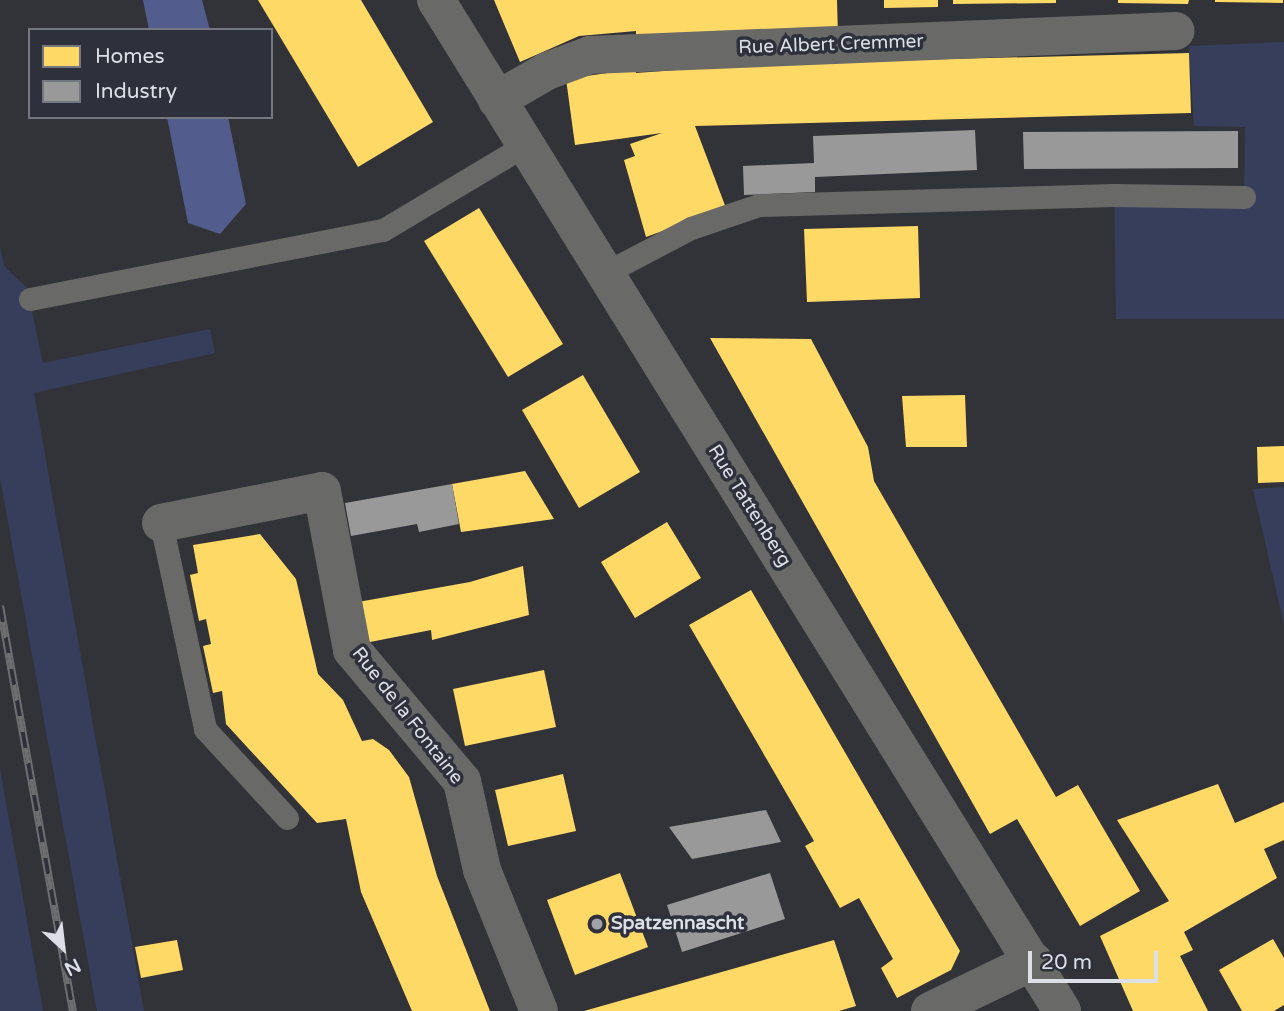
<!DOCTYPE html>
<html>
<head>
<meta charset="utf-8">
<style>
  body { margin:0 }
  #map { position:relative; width:1284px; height:1011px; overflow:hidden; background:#323338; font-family:"Varela Round",sans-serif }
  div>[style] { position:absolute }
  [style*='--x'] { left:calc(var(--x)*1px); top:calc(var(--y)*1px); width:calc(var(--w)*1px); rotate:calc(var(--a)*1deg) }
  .green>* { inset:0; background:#373e5c }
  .forest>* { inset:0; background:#535d8d }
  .homes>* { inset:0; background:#ffd966 }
  .industry>* { inset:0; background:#999 }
  .service>* { height:23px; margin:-11.5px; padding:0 11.5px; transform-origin:11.5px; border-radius:11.5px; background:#696968 }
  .minor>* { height:38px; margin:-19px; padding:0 19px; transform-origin:19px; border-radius:19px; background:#696968 }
  .rail>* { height:8px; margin-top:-4px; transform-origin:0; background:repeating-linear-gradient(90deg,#2e313c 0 16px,#6e6e70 0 32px); box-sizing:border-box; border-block:2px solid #6e6e70 }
  .dots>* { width:19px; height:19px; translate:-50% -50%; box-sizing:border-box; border:4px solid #2e313c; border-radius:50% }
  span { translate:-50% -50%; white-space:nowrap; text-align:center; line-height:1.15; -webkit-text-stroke:7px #2e313c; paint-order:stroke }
  .street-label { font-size:19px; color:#dddfe7 }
  .poi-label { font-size:19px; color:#dddfe7; font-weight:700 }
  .left { translate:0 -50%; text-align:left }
  .legend { position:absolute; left:28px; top:28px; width:245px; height:91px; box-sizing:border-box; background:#2e313c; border:2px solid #747780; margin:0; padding:9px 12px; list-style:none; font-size:21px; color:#dddfe7 }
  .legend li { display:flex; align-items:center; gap:14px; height:35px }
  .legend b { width:35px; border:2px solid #747780 }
  .north { position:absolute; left:28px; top:913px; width:70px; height:70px; -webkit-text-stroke:5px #2e313c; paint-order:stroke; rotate:153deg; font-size:19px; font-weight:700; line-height:28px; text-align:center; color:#dddfe7 }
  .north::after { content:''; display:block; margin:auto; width:24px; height:32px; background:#dddfe7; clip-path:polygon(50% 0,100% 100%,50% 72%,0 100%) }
  .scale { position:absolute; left:1028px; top:951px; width:130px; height:32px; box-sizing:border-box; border:4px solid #dddfe7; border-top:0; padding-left:9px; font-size:21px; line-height:24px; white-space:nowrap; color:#dddfe7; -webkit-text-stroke:5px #2e313c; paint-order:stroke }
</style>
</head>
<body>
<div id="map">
  <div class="green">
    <i style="clip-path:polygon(1284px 42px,1284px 319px,1116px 319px,1114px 195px,1244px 197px,1245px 127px,1194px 126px,1189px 46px)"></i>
    <i style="clip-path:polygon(0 245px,4px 266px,27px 288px,43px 363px,210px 329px,215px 353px,34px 393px,144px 1011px,97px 1011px,0 478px)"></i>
    <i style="clip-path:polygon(1284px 487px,1284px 625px,1253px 489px)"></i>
    <i style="clip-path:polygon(0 768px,43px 1011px,0 1011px)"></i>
  </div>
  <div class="forest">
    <i style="clip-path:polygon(143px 0,202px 0,210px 30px,149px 30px)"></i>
    <i style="clip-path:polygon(167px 117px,228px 117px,246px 204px,220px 234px,188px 223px)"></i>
  </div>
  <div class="homes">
    <i style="clip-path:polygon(258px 0,361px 0,433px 122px,358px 167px)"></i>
    <i style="clip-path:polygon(494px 0,837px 0,838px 36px,636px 39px,636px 31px,579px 36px,520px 62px)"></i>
    <i style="clip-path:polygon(884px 0,938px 0,938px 7px,884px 8px)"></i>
    <i style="clip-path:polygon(953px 0,1056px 0,1056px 3px,953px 4px)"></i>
    <i style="clip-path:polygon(1118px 0,1189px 0,1188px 4px,1118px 3px)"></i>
    <i style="clip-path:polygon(1215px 0,1283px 0,1283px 3px,1215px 2px)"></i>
    <i style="clip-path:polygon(1189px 53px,1191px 113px,695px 126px,726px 208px,646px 237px,624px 160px,635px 156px,630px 144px,662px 133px,575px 145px,566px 79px,635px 69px,636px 73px,757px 64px)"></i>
    <i style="clip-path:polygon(479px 208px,563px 344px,508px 377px,424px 241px)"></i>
    <i style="clip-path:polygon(918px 226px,920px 298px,807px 302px,804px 229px)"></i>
    <i style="clip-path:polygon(710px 338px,811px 339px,868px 447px,874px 481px,1056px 797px,1078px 785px,1140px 891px,1080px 926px,1017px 819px,990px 834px)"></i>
    <i style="clip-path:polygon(583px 375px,640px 472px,579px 508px,522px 410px)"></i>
    <i style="clip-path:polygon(965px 395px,967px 447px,906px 447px,902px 396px)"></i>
    <i style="clip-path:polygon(1284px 446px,1284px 482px,1258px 483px,1257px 447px)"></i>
    <i style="clip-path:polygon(525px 471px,554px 519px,461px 532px,452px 484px)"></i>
    <i style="clip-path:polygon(667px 522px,701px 578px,635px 618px,601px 562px)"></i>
    <i style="clip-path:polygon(260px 534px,296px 579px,318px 674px,343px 700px,362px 741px,373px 739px,389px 750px,409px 777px,437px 876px,490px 1011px,412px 1011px,361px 892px,346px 819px,317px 823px,226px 724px,222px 691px,213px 693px,203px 646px,211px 644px,206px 619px,199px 621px,190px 575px,198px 573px,193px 545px)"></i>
    <i style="clip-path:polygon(523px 566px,529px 615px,432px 640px,431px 630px,365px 643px,358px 602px,470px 582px)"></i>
    <i style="clip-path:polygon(751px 590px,960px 951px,951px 970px,897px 998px,881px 968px,893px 959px,859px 898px,840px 908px,805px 846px,814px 841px,689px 625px)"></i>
    <i style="clip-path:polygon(544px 670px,556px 727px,465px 746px,453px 689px)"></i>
    <i style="clip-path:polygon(563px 774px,576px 831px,508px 846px,495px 790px)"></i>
    <i style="clip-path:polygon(1218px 784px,1235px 823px,1284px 802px,1284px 840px,1264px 849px,1277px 878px,1184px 932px,1193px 950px,1180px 956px,1208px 1011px,1133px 1011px,1100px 936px,1169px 901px,1117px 820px)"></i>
    <i style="clip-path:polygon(620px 873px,648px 947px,575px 975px,547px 900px)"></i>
    <i style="clip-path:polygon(1273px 939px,1284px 958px,1284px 1005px,1274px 1011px,1242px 1011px,1219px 970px)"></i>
    <i style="clip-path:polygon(177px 940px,183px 970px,141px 978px,135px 947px)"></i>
    <i style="clip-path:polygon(834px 940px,856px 1006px,839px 1011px,584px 1011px)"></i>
  </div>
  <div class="industry">
    <i style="clip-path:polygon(975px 130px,977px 170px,815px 177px,815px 192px,744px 195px,743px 166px,814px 163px,813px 136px)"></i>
    <i style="clip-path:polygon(1238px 131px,1238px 168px,1024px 169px,1023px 132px)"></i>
    <i style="clip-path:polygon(452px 484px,459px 524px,419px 532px,417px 524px,351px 536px,345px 503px)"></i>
    <i style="clip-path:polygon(766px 810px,781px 842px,692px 859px,669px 827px)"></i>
    <i style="clip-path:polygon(770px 873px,785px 919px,682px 952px,667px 905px)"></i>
  </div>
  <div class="service">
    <i style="--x:603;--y:274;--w:99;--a:-27.6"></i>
    <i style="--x:691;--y:228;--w:72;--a:-18.7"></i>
    <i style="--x:759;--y:205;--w:355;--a:-1.6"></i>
    <i style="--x:1114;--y:195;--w:130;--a:0.9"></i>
    <i style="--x:30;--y:299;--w:360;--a:-11.1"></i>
    <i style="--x:383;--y:230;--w:165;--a:-30.9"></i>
    <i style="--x:161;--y:523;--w:211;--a:77.9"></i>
    <i style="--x:205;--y:729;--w:121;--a:47.3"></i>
  </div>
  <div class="minor">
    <i style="--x:436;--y:0;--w:1189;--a:58.23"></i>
    <i style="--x:497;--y:100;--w:58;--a:-30.1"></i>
    <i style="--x:547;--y:71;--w:46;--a:-20.4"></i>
    <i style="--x:590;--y:55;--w:586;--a:-2.35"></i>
    <i style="--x:161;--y:523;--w:164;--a:-11.2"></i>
    <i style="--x:322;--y:491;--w:162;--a:79.3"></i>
    <i style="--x:352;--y:650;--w:171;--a:50"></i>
    <i style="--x:462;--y:781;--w:91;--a:77.3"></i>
    <i style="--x:482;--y:870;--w:152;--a:68"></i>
    <i style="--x:930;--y:1011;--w:115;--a:-25.7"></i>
  </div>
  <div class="rail">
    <i style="--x:0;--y:606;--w:412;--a:79.8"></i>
  </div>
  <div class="dots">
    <i style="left:597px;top:924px;background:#a1a3aa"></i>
  </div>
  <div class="street-label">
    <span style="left:831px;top:45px;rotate:-2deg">Rue Albert Cremmer</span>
    <span style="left:749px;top:506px;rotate:58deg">Rue Tattenberg</span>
    <span style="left:407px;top:716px;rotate:52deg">Rue de la Fontaine</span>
  </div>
  <div class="poi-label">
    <span class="left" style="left:611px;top:924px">Spatzennascht</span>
  </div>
  <ul class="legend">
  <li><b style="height:19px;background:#ffd966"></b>Homes</li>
  <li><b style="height:19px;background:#999"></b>Industry</li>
  </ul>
  <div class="north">N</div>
  <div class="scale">20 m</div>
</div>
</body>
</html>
